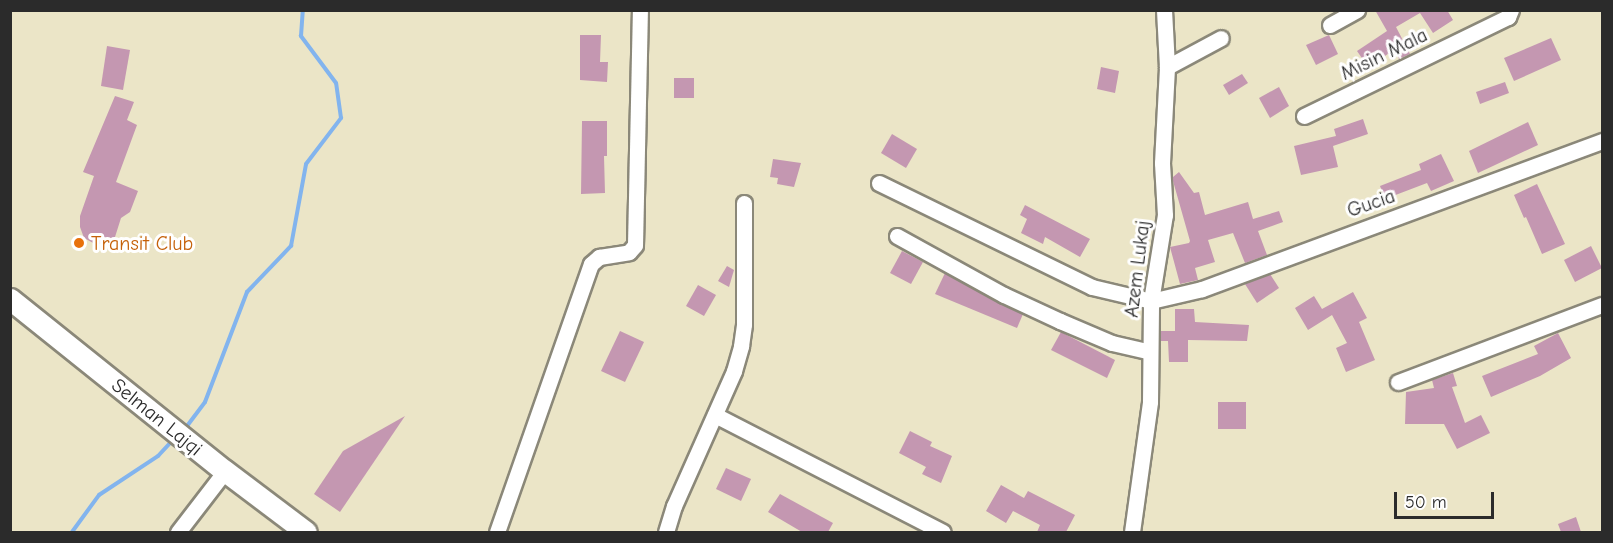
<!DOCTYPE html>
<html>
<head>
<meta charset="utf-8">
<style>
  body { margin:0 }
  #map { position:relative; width:1613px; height:543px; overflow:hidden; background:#ebe5c7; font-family:"Comic Neue",sans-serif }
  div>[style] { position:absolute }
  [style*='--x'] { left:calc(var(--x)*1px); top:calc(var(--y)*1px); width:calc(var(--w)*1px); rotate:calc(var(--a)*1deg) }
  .stream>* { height:4px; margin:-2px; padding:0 2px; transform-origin:2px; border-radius:2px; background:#82b4ee }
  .building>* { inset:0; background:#c497b1 }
  .roads { filter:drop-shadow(2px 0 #8b8879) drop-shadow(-2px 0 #8b8879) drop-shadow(0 2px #8b8879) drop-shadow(0 -2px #8b8879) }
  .street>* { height:15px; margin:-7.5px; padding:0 7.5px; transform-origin:7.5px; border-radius:7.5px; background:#fff }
  .secondary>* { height:21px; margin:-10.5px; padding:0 10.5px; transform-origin:10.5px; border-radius:10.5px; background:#fff }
  .dots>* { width:16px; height:16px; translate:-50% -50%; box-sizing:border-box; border:3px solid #fff; border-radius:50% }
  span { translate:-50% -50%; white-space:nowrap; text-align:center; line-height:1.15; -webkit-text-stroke:6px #fff; paint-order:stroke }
  .street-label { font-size:20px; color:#2b2b2b }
  .food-label { font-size:20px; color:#c56008 }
  .left { translate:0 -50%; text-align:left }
  .frame { position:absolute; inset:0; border:12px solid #2b2b2b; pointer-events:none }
  .scale { position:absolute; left:1394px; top:492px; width:100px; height:27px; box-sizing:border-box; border:3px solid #2b2b2b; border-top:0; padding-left:8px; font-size:18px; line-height:21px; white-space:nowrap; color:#2b2b2b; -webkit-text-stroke:4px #fff; paint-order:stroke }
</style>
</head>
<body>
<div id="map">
  <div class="stream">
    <i style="--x:184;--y:430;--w:35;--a:-53"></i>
    <i style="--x:205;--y:402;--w:118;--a:-69.1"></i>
    <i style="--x:247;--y:292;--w:64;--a:-46.3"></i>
    <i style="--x:291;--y:246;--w:83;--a:-79.6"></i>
    <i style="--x:306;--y:164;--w:58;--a:-52.7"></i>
    <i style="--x:341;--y:118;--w:35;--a:-98"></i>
    <i style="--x:336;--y:83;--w:59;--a:-126.7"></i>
    <i style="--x:301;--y:36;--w:26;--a:-86"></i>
    <i style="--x:72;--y:532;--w:46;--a:-53.9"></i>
    <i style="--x:99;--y:495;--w:71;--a:-33.5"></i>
    <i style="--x:158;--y:456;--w:23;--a:-47"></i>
  </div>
  <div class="building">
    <i style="clip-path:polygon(1375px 10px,1447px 10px,1453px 20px,1433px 33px,1420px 13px,1396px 27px,1410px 54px,1399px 59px,1394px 50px,1368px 67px,1357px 51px,1387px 31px)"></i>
    <i style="clip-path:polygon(580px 35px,601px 35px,600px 62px,608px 62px,607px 82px,580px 80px)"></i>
    <i style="clip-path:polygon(1329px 35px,1338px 54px,1316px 65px,1306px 45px)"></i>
    <i style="clip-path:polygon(1551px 38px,1561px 60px,1514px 81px,1504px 58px)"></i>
    <i style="clip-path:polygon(107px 46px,130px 50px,123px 90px,101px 86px)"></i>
    <i style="clip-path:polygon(1101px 67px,1119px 71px,1115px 93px,1097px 89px)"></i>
    <i style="clip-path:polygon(1242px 74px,1248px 83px,1229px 95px,1223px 85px)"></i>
    <i style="clip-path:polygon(674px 78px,694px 78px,694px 98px,674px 98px)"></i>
    <i style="clip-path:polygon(1505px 82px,1509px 93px,1480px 104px,1476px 92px)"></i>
    <i style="clip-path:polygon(1279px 87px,1289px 106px,1270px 118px,1259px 98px)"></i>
    <i style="clip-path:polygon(115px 96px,134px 102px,127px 120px,137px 125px,116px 182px,138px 191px,130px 212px,121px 218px,115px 237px,105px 244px,95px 244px,84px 238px,80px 227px,80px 216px,94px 176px,83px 172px)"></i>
    <i style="clip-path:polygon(1363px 119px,1368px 134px,1333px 146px,1338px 167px,1301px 175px,1294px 146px,1336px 136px,1334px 129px)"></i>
    <i style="clip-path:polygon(582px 121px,607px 121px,607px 156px,604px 156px,605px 193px,581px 194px)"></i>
    <i style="clip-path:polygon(1528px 122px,1538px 145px,1478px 173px,1469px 151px)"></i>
    <i style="clip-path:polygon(892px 134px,917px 149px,906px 168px,881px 153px)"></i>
    <i style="clip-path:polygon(1441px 154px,1454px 181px,1431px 191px,1427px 183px,1385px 199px,1380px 186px,1421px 170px,1419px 164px)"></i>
    <i style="clip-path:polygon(773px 159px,801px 163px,794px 187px,777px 184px,778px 178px,770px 177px)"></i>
    <i style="clip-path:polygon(1179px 172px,1194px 193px,1199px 192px,1205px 215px,1248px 202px,1253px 219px,1279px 211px,1283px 222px,1258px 231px,1267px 255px,1245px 263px,1233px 233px,1208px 240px,1215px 262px,1195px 268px,1198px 280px,1180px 284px,1170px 247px,1189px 243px,1190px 241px,1173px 181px,1173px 177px)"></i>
    <i style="clip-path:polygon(1537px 184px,1565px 244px,1542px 254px,1526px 217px,1524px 218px,1514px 195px)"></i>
    <i style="clip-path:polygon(1025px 205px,1090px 239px,1080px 257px,1045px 237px,1043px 244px,1021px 233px,1027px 219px,1020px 215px)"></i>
    <i style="clip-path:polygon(1591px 246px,1602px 268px,1575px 282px,1564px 260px)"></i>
    <i style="clip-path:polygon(902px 251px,923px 262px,911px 284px,890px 273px)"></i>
    <i style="clip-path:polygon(727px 266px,734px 270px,729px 287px,718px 281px)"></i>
    <i style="clip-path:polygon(945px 273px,1023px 314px,1017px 328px,935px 294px)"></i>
    <i style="clip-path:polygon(1270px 274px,1279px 288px,1257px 303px,1245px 284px)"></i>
    <i style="clip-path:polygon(698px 285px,716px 295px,704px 316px,686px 306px)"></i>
    <i style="clip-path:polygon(1353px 292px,1367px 318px,1359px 322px,1375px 360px,1346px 372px,1336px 348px,1347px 343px,1332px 315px,1308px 330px,1295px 308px,1314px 296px,1322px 309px)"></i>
    <i style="clip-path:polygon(1175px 309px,1194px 309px,1195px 322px,1249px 325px,1247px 341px,1188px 340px,1188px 362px,1169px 362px,1168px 341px,1160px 341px,1160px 331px,1175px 331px)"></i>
    <i style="clip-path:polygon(620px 331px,644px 342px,625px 382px,601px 371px)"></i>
    <i style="clip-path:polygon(1061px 332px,1115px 360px,1107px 378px,1051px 350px)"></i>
    <i style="clip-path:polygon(1558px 333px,1571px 358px,1540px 376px,1491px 397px,1482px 376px,1538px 354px,1534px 346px)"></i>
    <i style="clip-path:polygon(1453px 373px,1457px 386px,1452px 387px,1465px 423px,1481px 415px,1490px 433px,1457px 449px,1444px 424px,1405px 424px,1406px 392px,1434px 388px,1432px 380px)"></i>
    <i style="clip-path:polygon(1218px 402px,1246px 402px,1246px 429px,1218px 429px)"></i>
    <i style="clip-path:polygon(405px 416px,340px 512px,314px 494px,343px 451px)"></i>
    <i style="clip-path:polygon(910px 431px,932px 442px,930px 446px,952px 456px,941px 483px,922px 474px,926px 467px,899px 453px)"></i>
    <i style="clip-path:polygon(726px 468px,751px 479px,741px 501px,716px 489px)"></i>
    <i style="clip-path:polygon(1001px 485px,1024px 498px,1028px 491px,1075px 515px,1066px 532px,1037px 532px,1040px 525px,1013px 511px,1006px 523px,986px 511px)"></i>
    <i style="clip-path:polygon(780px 494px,833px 523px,828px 532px,802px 532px,768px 512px)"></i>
    <i style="clip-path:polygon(1576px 517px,1581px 532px,1561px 532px,1558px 524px)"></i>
  </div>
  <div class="roads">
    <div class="street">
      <i style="--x:1330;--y:25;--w:31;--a:-29"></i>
      <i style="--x:1167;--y:67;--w:61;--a:-28.2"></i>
      <i style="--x:1304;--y:116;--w:227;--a:-25.9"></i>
      <i style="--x:1508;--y:17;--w:8;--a:-67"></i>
      <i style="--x:879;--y:183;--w:237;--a:26"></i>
      <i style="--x:1092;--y:287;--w:61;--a:13.3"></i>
      <i style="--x:1151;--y:301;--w:52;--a:-13.2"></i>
      <i style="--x:1202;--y:289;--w:427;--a:-20.3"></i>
      <i style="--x:897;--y:236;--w:122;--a:28.9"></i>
      <i style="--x:1004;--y:295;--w:62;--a:24.9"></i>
      <i style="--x:1060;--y:321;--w:56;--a:22.9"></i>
      <i style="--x:1112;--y:343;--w:39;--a:13"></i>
      <i style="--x:1398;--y:382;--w:218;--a:-20.7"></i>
      <i style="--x:715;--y:415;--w:256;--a:27.2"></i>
      <i style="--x:178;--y:532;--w:77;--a:-52.4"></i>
      <i style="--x:497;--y:532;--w:284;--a:-70.7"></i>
      <i style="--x:591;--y:264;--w:11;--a:-41"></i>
      <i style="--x:599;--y:257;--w:30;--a:-9"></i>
      <i style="--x:629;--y:252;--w:9;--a:-49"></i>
      <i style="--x:635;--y:245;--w:235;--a:-88.8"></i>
      <i style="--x:666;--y:532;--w:27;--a:-73"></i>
      <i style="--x:674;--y:506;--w:148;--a:-66"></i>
      <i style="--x:734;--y:371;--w:26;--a:-74"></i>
      <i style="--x:741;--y:346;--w:22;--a:-82"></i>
      <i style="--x:744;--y:324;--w:121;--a:-90"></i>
      <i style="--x:1132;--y:532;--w:131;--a:-82.1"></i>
      <i style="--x:1150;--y:402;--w:101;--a:-89.4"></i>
      <i style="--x:1151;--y:301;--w:87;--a:-80.8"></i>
      <i style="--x:1165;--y:215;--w:52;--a:-93.3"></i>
      <i style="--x:1162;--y:163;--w:96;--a:-87"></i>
      <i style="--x:1167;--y:67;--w:57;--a:-93"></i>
    </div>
    <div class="secondary">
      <i style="--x:10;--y:299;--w:275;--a:38.7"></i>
      <i style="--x:225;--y:471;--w:101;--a:37"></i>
    </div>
  </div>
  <div class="dots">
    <i style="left:79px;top:243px;background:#e8710a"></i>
  </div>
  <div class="street-label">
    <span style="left:1384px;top:54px;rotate:-26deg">Misin Mala</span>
    <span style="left:1371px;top:203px;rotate:-19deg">Gucia</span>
    <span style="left:1137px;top:269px;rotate:-83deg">Azem Lukaj</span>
    <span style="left:157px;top:417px;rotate:39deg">Selman Lajqi</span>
  </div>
  <div class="food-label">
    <span class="left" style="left:91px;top:243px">Transit Club</span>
  </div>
  <div class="frame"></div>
  <div class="scale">50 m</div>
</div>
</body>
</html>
